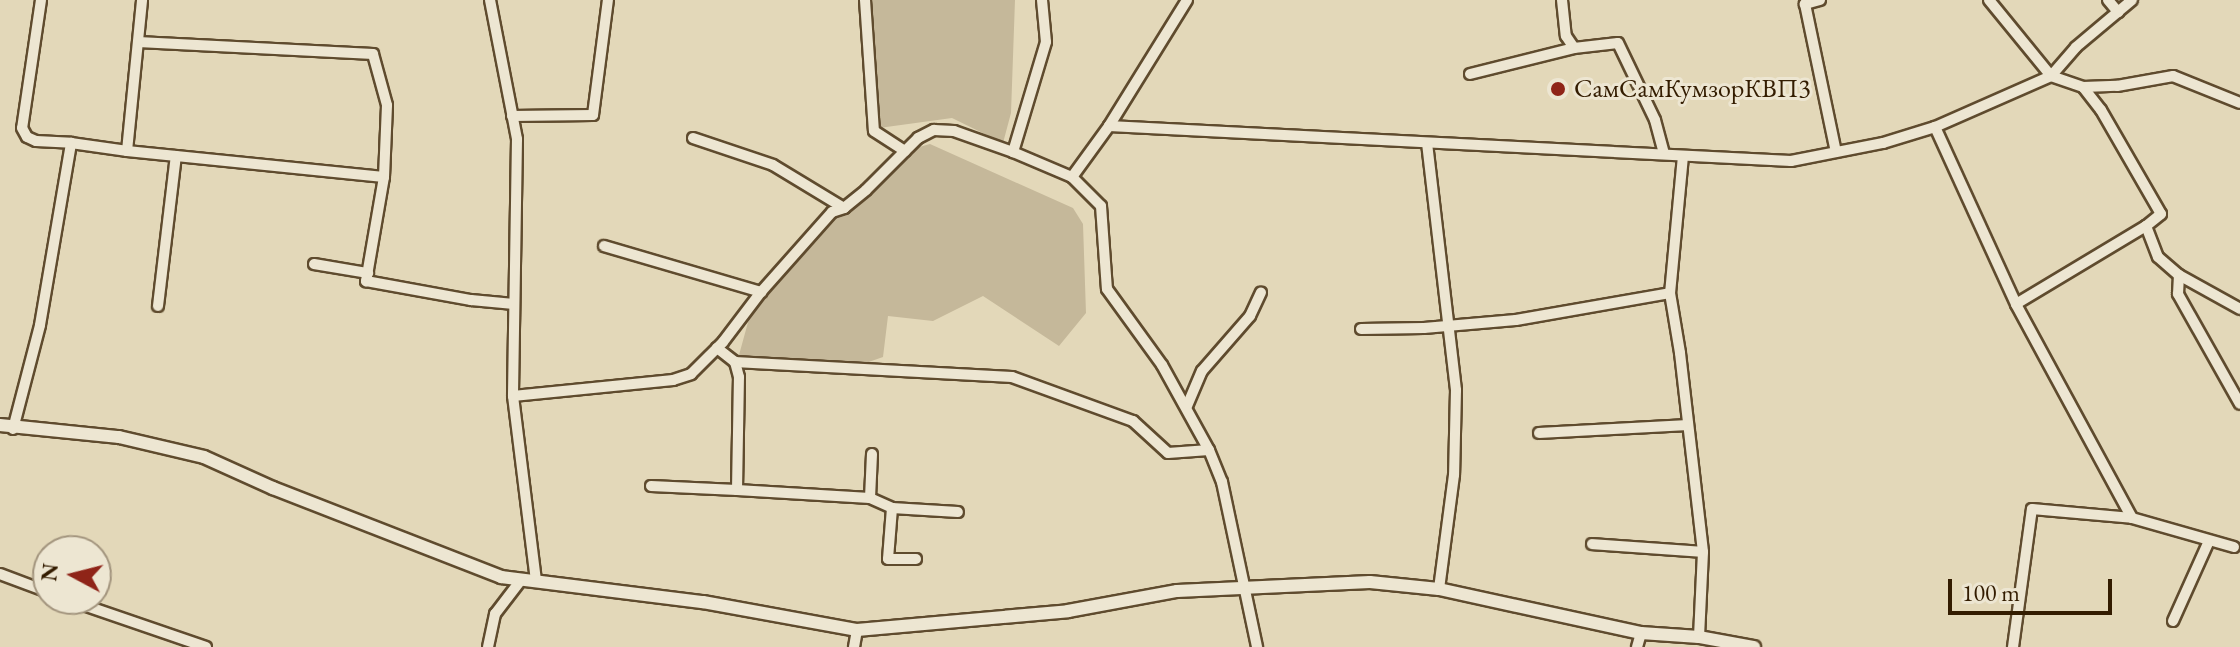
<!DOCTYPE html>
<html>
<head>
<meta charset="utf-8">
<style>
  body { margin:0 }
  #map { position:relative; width:2240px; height:647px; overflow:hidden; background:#e3d8b9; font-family:"EB Garamond",serif }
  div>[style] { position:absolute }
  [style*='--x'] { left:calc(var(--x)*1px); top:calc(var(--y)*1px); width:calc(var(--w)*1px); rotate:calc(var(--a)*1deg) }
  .green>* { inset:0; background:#c5b89a }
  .roads { filter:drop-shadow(2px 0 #5f4b2e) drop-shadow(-2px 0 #5f4b2e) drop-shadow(0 2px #5f4b2e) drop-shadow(0 -2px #5f4b2e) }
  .minor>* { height:10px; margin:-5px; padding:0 5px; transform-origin:5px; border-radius:5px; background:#ede6d2 }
  .tertiary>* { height:12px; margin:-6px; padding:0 6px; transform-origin:6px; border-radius:6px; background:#ede6d2 }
  .dots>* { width:22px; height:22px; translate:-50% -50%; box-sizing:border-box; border:4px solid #ede6d2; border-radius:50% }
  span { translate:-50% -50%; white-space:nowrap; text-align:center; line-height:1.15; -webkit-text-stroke:6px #ede6d2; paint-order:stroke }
  .poi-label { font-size:26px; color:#331c00 }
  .left { translate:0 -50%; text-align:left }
  .north { position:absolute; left:32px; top:535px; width:80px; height:80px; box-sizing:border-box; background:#ede6d2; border:2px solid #a3957e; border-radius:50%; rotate:277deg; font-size:22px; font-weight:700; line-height:32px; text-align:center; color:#331c00 }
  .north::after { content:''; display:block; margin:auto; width:28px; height:36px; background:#8f2418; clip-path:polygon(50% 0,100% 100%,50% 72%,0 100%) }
  .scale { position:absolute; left:1948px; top:579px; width:164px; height:36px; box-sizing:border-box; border:4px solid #331c00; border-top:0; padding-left:10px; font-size:24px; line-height:28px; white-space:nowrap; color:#331c00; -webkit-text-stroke:6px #ede6d2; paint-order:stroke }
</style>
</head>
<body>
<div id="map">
  <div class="green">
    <i style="clip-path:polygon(868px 0,1015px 0,1011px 113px,1003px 143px,952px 118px,879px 128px)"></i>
    <i style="clip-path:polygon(930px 144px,1073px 208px,1083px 224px,1086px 313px,1059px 346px,983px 296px,933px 321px,888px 316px,883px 357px,860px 365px,778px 363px,739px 355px,750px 315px,839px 216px,851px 212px,912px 149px)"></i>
  </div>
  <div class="roads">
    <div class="minor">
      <i style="--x:41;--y:0;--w:129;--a:98.4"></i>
      <i style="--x:22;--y:128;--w:10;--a:61"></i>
      <i style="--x:27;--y:137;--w:10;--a:24"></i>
      <i style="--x:36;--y:141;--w:35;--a:3"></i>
      <i style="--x:490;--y:0;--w:142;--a:79"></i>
      <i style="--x:517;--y:139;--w:257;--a:90.9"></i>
      <i style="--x:513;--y:396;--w:185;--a:82.9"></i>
      <i style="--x:865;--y:0;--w:131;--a:86.1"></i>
      <i style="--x:874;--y:131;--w:37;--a:33"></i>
      <i style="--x:1042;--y:0;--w:42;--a:84.6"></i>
      <i style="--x:1046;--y:42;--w:115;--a:106.7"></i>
      <i style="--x:1013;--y:152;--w:64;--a:23"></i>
      <i style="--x:1072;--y:177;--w:41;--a:45"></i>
      <i style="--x:1101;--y:206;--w:83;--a:85.9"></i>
      <i style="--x:1107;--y:289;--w:94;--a:54.1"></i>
      <i style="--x:1162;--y:365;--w:97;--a:61.1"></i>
      <i style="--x:1209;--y:450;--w:35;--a:68"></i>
      <i style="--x:1222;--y:482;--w:169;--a:78"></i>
      <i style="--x:1562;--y:0;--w:36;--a:84"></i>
      <i style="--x:1566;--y:36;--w:14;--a:56"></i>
      <i style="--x:1820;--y:0;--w:16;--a:165"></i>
      <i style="--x:1805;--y:4;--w:151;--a:78.2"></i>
      <i style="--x:1989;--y:0;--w:98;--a:50.8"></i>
      <i style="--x:2051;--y:76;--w:34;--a:19"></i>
      <i style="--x:2083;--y:87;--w:34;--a:-2"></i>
      <i style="--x:2117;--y:86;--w:57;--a:-10.1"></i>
      <i style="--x:2173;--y:76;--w:72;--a:21.9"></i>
      <i style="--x:2108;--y:0;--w:16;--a:50"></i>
      <i style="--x:1470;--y:74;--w:107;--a:-14"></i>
      <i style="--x:1574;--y:48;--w:44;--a:-6.5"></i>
      <i style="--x:1618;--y:43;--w:85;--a:64.3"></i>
      <i style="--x:1655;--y:120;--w:35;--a:75"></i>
      <i style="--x:2083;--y:87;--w:29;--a:52"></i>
      <i style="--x:2101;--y:110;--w:120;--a:60"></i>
      <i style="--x:2161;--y:214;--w:19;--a:141"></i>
      <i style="--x:2146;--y:226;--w:33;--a:69"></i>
      <i style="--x:2158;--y:257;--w:28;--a:41"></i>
      <i style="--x:2179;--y:275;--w:70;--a:29.1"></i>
      <i style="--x:512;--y:116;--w:81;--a:-0.7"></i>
      <i style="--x:593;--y:115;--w:116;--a:-82.6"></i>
      <i style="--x:1109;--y:126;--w:148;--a:-58.2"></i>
      <i style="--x:1935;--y:127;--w:195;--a:65.4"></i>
      <i style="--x:2016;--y:304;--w:152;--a:-31"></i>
      <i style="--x:693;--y:138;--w:84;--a:18.6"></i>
      <i style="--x:773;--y:165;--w:83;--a:31.2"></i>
      <i style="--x:1427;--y:143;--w:249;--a:83.3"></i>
      <i style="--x:1456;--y:390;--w:85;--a:91.3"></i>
      <i style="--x:1454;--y:475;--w:115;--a:97.5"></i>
      <i style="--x:127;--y:151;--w:258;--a:5.8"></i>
      <i style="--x:384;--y:177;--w:72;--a:-87.6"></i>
      <i style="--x:387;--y:105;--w:53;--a:-105.4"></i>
      <i style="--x:373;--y:54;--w:235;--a:-177.1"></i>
      <i style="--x:1683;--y:156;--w:138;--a:95.4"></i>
      <i style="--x:1670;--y:293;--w:61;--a:80.5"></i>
      <i style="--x:1680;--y:353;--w:200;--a:83.4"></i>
      <i style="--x:1703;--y:552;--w:85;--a:92.7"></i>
      <i style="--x:384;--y:177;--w:106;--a:99.8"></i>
      <i style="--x:366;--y:281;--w:107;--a:10.3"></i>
      <i style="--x:471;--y:300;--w:43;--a:5.3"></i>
      <i style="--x:1072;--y:177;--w:63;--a:-54"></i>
      <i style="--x:1109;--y:126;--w:683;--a:2.94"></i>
      <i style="--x:1791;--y:161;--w:94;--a:-11.1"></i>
      <i style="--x:1883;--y:143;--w:54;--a:-17.1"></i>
      <i style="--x:1935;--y:127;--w:127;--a:-23.7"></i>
      <i style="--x:2051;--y:76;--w:38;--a:-49"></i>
      <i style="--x:2076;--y:47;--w:73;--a:-40"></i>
      <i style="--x:604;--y:246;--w:164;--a:16.3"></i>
      <i style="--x:314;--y:264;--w:55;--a:9.5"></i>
      <i style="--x:2179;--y:275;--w:19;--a:93"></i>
      <i style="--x:2178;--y:294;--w:126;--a:60.6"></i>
      <i style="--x:158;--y:306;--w:151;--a:-83.2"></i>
      <i style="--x:1361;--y:329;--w:63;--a:-0.9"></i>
      <i style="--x:1424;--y:328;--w:92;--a:-5"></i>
      <i style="--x:1516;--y:320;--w:156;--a:-9.9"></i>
      <i style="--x:735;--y:362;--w:277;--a:3.1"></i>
      <i style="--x:1012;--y:377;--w:129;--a:20"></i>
      <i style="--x:1133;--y:421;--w:47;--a:42.4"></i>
      <i style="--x:1168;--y:453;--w:41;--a:-4.2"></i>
      <i style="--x:513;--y:396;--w:161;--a:-5.7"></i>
      <i style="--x:673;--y:380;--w:19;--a:-18"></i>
      <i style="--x:691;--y:374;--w:45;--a:-45"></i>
      <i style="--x:723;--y:342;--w:63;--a:-52.8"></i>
      <i style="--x:761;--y:292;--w:107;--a:-48.4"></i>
      <i style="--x:832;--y:212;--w:13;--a:-18"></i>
      <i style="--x:844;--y:208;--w:28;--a:-39"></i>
      <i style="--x:866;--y:190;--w:74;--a:-45"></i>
      <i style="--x:918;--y:138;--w:18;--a:-27"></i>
      <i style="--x:934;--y:130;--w:20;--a:3"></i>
      <i style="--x:954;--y:131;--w:63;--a:19.6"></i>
      <i style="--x:1187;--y:406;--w:38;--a:-67"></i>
      <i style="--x:1202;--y:371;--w:73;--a:-48.9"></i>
      <i style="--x:1250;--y:316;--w:26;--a:-65"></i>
      <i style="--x:13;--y:429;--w:107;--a:-75.4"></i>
      <i style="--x:40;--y:325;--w:185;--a:-80.3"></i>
      <i style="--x:71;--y:143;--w:57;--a:8.1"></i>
      <i style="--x:127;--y:151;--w:152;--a:-84.3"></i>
      <i style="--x:1539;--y:433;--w:149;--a:-3.1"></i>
      <i style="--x:651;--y:486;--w:86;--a:2.7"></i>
      <i style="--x:737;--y:490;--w:113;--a:-89"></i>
      <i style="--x:739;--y:377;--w:16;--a:-105"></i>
      <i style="--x:735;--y:362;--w:23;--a:-142"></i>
      <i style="--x:737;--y:490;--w:133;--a:3.4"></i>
      <i style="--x:870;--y:498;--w:44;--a:-87.4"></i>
      <i style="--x:870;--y:498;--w:24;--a:24"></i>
      <i style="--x:892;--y:508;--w:66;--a:3.5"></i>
      <i style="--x:892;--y:508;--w:51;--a:94.5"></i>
      <i style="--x:888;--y:559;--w:28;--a:0"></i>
      <i style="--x:2132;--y:518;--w:106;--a:15.9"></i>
      <i style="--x:1592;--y:544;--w:111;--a:4.1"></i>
      <i style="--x:0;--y:574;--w:51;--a:20.6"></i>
      <i style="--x:66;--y:599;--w:148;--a:18.9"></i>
      <i style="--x:2173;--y:621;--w:88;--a:-65.8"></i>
      <i style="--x:488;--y:647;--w:34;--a:-78"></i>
      <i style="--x:495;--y:614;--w:43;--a:-52.6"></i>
      <i style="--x:854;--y:647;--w:17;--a:-80"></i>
      <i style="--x:1637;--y:647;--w:15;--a:-74"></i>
      <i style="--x:2013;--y:647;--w:139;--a:-82.2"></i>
      <i style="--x:2032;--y:509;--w:100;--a:5.1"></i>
      <i style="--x:2132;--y:518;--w:243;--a:-118.5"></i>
    </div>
    <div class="tertiary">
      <i style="--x:0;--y:425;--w:120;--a:5.8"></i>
      <i style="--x:119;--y:437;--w:87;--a:13.2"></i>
      <i style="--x:204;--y:457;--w:76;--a:24.2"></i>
      <i style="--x:273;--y:488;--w:245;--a:21.3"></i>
      <i style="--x:501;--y:577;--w:204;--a:7.1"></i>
      <i style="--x:703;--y:602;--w:157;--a:10.3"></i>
      <i style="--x:857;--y:630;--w:212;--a:-5.1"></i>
      <i style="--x:1068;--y:611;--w:111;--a:-10.4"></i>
      <i style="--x:1177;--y:591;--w:193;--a:-2.7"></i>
      <i style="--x:1370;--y:582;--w:69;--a:5.8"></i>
      <i style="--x:1439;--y:589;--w:207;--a:12.3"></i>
      <i style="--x:1641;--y:633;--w:58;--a:3.9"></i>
      <i style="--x:1699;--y:637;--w:56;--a:10.3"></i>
    </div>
  </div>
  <div class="dots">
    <i style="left:1558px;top:89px;background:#8f2418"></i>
  </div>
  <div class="poi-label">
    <span class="left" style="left:1574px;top:89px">СамСамКумзорКВП3</span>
  </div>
  <div class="north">N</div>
  <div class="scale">100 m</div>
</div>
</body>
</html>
